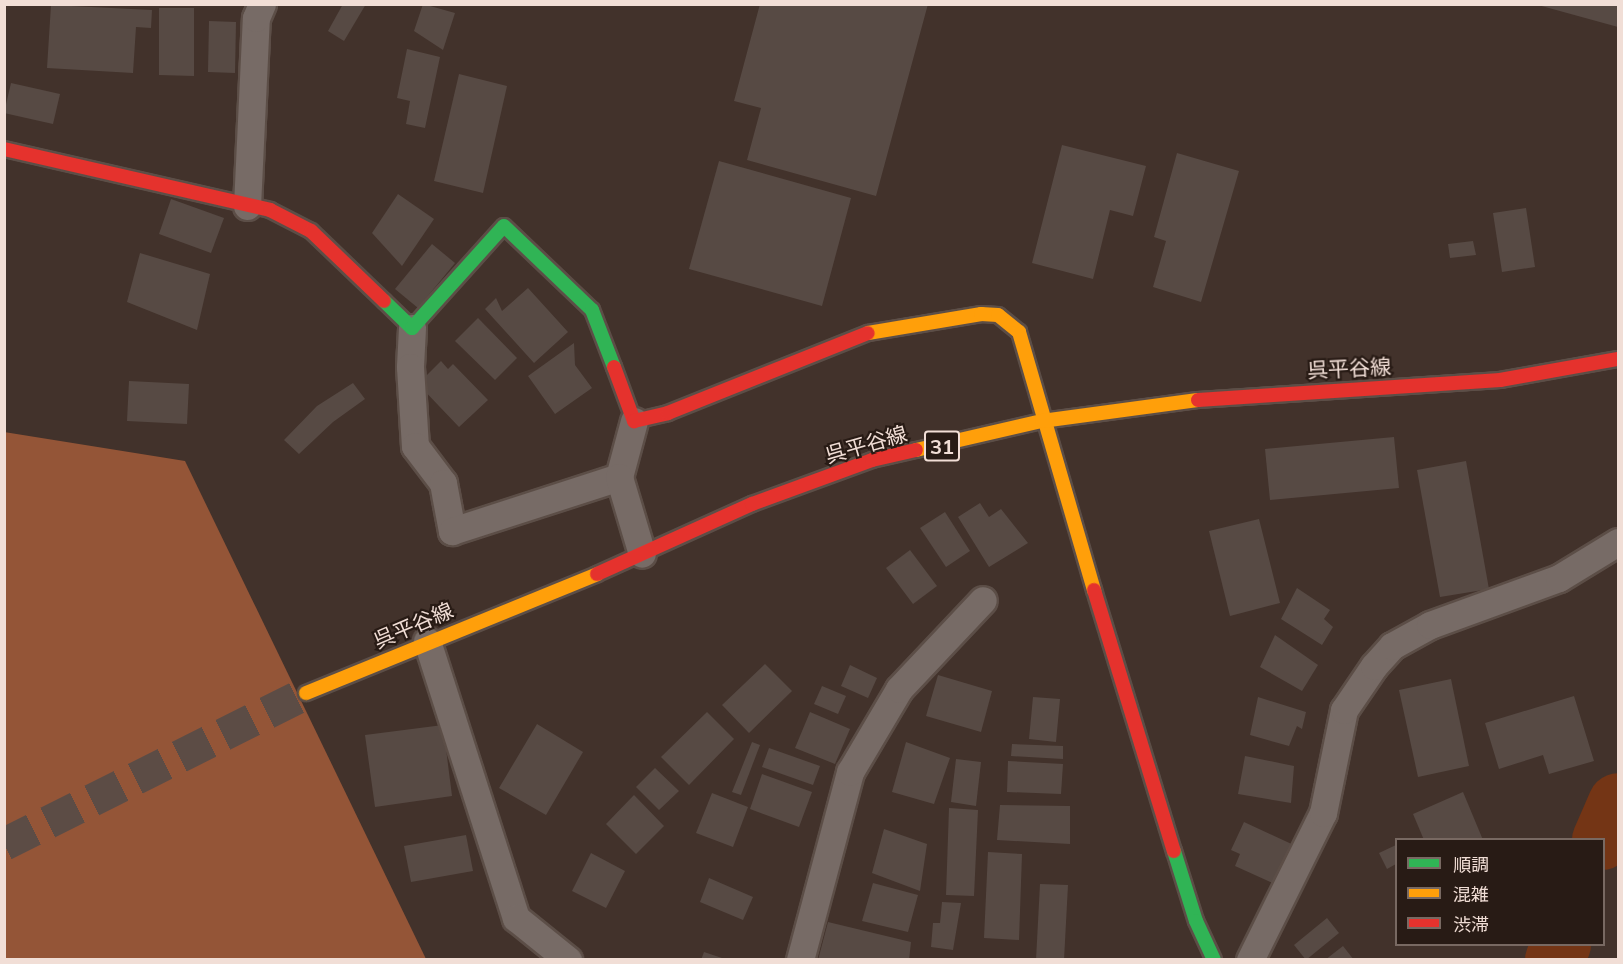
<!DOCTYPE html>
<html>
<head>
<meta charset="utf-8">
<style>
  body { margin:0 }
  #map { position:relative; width:1623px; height:964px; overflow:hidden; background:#42322b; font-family:Mulish,"Noto Sans JP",sans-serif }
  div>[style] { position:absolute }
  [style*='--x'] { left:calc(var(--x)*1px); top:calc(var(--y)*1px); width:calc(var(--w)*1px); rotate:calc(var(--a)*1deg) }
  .forest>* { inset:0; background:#945537 }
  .river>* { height:60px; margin:-30px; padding:0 30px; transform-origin:30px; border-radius:30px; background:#743515 }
  .building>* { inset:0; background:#574a44 }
  .primary-tunnel>* { height:33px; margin-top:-16.5px; transform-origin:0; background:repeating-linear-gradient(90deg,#5c4c45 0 33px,transparent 0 49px) }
  .roads { filter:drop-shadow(2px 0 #5c4e47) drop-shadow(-2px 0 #5c4e47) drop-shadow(0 2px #5c4e47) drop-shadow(0 -2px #5c4e47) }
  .street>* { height:27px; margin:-13.5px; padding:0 13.5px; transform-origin:13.5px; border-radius:13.5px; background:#776b66 }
  .fast>* { height:14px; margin:-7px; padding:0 7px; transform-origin:7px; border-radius:7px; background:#30b455 }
  .slow>* { height:14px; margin:-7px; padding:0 7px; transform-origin:7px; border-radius:7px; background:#ff9f0a }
  .jam>* { height:14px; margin:-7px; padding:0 7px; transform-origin:7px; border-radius:7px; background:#e5322d }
  span { translate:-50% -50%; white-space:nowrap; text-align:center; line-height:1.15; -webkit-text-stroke:4.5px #281b15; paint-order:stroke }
  .shield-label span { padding:2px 4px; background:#281b15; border:2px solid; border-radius:4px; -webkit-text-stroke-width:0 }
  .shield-label { font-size:20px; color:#f1ded6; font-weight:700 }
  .street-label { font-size:21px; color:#f1ded6 }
  .frame { position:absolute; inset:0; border:6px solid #f1ded6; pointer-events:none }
  .legend { position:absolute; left:1395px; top:838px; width:210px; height:108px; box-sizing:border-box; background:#281b15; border:2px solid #786962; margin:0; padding:8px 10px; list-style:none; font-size:18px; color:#f1ded6 }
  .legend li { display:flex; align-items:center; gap:12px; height:30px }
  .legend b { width:30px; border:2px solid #786962 }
</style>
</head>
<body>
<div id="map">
  <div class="forest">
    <i style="clip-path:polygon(4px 432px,185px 461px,426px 959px,5px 959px)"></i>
  </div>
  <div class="river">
    <i style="--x:1602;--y:840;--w:40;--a:-66.6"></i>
    <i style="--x:1555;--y:960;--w:17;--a:-69"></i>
  </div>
  <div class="building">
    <i style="clip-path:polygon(343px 4px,366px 4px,344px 41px,328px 31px)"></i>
    <i style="clip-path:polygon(423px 4px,455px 13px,443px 50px,414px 31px)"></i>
    <i style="clip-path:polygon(760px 4px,928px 4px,876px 196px,747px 160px,761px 108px,734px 101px)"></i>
    <i style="clip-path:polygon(1538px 4px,1618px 4px,1618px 27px,1538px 5px)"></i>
    <i style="clip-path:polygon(51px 5px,152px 10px,151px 28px,136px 27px,133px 73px,47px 68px)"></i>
    <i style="clip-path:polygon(159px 8px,194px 8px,194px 76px,159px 75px)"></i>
    <i style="clip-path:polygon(209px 21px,236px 22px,235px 73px,208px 72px)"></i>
    <i style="clip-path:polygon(407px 49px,440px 57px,425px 128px,406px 124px,410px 101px,397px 98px)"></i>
    <i style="clip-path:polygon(459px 74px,507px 86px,483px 193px,434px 181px)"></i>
    <i style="clip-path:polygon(11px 83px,60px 94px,53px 124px,4px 113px)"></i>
    <i style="clip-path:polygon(1062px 145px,1146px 166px,1133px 216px,1110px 210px,1093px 279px,1032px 263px)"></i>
    <i style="clip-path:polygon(1177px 153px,1239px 171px,1201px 302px,1153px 287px,1166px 241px,1154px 237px)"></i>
    <i style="clip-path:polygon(719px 161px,851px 198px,822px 306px,689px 269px)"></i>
    <i style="clip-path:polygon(398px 194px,434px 219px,402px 266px,372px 233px)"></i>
    <i style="clip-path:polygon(171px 199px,224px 218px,211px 253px,159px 234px)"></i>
    <i style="clip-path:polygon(1526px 208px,1535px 267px,1502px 272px,1493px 213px)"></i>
    <i style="clip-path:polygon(1473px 241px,1476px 255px,1450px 258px,1448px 244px)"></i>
    <i style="clip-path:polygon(432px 244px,455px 263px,418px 308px,395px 289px)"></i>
    <i style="clip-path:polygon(140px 253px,210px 274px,197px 330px,127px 302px)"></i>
    <i style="clip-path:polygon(528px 288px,568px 332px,534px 363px,485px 309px,496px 298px,502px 311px)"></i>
    <i style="clip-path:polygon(478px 318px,517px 358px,495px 380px,455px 341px)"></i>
    <i style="clip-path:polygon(574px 343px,575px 365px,592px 388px,555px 414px,528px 376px)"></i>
    <i style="clip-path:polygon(441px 361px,448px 369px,453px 364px,488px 400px,459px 427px,418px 384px)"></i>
    <i style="clip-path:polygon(129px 381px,189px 384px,187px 424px,127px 421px)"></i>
    <i style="clip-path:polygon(353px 383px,365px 399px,333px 422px,299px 454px,284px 440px,317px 406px)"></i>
    <i style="clip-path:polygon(1394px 437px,1399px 488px,1270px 500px,1265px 449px)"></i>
    <i style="clip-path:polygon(1466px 461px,1489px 589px,1440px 597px,1417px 470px)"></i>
    <i style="clip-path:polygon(980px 503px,989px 517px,1001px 509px,1028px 543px,989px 567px,958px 517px)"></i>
    <i style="clip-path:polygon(945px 512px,970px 551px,946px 567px,920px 528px)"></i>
    <i style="clip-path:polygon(1259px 519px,1280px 603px,1230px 616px,1209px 531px)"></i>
    <i style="clip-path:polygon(910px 550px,937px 586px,913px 604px,886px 568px)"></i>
    <i style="clip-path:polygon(1297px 588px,1330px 610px,1324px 619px,1333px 627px,1322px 645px,1281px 619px)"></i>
    <i style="clip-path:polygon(1275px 635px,1318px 665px,1302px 691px,1260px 667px)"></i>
    <i style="clip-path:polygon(765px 664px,792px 691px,749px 733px,722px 705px)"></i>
    <i style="clip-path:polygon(850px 665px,877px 678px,868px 698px,841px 686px)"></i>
    <i style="clip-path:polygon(938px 675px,992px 691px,981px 732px,926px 716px)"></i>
    <i style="clip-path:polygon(1451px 679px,1469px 766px,1418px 777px,1399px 690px)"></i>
    <i style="clip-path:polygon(822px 686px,846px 696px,838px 714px,814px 704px)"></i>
    <i style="clip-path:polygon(1574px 696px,1594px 761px,1549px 774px,1543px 755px,1499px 769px,1485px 723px)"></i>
    <i style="clip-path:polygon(1033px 697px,1060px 699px,1056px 742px,1029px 739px)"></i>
    <i style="clip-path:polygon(1258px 697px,1306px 712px,1302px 729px,1297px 726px,1289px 746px,1250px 735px)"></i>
    <i style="clip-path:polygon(707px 712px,734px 739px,689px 785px,661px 757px)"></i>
    <i style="clip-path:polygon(810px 712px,850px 729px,835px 764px,795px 748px)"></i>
    <i style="clip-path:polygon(537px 724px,583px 752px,546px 815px,499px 788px)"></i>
    <i style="clip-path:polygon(443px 725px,452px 796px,375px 807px,365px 735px)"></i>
    <i style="clip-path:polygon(752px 742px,760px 745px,741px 795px,732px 792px)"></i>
    <i style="clip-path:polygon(906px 742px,950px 758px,934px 804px,892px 792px)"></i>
    <i style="clip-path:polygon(1012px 744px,1063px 746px,1063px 759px,1011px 756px)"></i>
    <i style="clip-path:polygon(769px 748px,820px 766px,813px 785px,762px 767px)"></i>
    <i style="clip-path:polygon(1245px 756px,1294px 766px,1291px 803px,1238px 794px)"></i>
    <i style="clip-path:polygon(956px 759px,981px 762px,976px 806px,951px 802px)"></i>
    <i style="clip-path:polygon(1008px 761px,1063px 764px,1061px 794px,1007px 792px)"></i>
    <i style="clip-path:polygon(655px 768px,679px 791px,659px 810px,636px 787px)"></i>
    <i style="clip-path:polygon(762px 774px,812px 792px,799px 827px,750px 809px)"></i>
    <i style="clip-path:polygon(1463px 792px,1483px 840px,1424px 840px,1413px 814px)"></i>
    <i style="clip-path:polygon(712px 793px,748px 807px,733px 847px,696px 833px)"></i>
    <i style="clip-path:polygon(634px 795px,664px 826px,636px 854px,606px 824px)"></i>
    <i style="clip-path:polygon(1000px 805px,1070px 806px,1070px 844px,997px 840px)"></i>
    <i style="clip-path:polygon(949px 808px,978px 810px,974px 896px,946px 895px)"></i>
    <i style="clip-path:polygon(1244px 822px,1298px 847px,1279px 886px,1235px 866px,1240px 854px,1231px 850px)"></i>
    <i style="clip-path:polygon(884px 829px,927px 844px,920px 891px,872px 873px)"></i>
    <i style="clip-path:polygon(466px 835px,473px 871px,411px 882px,404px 846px)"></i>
    <i style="clip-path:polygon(1396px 845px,1396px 864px,1387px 869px,1379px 853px)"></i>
    <i style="clip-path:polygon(988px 852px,1022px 854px,1019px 940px,984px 938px)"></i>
    <i style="clip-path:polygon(591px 853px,625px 871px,606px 908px,572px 891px)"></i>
    <i style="clip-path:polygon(709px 878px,753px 897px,743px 920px,700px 902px)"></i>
    <i style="clip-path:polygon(873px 883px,918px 895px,908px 932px,862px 921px)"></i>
    <i style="clip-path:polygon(1040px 884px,1068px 885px,1064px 960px,1036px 960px)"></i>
    <i style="clip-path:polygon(942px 902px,961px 903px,953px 950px,931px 947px,933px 923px,940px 923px)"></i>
    <i style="clip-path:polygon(1327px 918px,1339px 933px,1306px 960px,1294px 945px)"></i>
    <i style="clip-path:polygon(828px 922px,911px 942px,909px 960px,818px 960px)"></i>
    <i style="clip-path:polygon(1343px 946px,1354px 960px,1325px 960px)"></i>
    <i style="clip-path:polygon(704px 952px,725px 959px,725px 960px,701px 960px)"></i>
  </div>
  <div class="primary-tunnel">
    <i style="--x:4;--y:844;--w:338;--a:-26.6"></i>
  </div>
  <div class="roads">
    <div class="street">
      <i style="--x:247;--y:206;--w:188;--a:-87.3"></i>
      <i style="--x:256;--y:18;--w:15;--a:-67"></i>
      <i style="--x:412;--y:328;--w:39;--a:93"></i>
      <i style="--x:410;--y:367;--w:79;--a:86.4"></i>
      <i style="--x:415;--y:446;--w:46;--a:52.9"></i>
      <i style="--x:443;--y:483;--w:49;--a:79.4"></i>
      <i style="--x:452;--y:531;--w:176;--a:-17.9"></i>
      <i style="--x:619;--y:477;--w:58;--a:-75"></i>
      <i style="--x:619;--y:477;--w:80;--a:73.4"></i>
      <i style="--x:427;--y:641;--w:291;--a:72.2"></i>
      <i style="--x:516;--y:918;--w:67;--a:38.9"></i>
      <i style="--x:800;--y:960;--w:195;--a:-75.1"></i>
      <i style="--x:850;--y:772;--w:96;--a:-59.4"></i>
      <i style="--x:899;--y:689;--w:122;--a:-46.7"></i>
      <i style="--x:1250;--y:960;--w:164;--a:-63.6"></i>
      <i style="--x:1323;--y:813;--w:105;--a:-78.5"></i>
      <i style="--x:1344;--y:710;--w:53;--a:-55.7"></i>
      <i style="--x:1374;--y:666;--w:27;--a:-48"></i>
      <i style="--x:1392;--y:646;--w:43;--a:-28.9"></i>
      <i style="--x:1430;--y:625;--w:137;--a:-20"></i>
      <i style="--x:1559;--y:578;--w:69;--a:-31.4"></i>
    </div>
    <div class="fast">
      <i style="--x:384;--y:301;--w:39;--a:44"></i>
      <i style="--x:412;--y:328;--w:137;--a:-48"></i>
      <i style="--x:504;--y:226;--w:122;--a:43.7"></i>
      <i style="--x:592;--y:310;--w:61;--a:68.9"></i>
      <i style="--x:1174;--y:851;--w:73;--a:72.6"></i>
      <i style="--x:1196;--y:921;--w:43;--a:65.2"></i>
    </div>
    <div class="slow">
      <i style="--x:868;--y:333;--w:115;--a:-9.5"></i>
      <i style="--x:981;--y:314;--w:17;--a:3"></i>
      <i style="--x:998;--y:315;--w:27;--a:39"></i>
      <i style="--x:1019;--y:332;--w:269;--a:73.8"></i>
      <i style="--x:916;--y:450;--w:129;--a:-13"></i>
      <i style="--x:1042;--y:421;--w:157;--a:-7.7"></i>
      <i style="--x:306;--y:693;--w:314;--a:-22.2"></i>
    </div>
    <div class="jam">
      <i style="--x:4;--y:149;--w:273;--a:12.9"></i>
      <i style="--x:270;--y:210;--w:46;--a:27.1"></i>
      <i style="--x:311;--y:231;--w:101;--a:43.8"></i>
      <i style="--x:614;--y:367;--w:58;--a:69.7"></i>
      <i style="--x:634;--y:421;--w:35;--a:-13"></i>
      <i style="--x:668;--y:413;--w:215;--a:-21.8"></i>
      <i style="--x:1198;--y:400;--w:303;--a:-3.8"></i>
      <i style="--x:1500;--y:380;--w:120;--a:-10.1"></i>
      <i style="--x:597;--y:574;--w:170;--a:-24.3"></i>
      <i style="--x:752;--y:504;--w:128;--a:-20.1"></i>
      <i style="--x:872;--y:460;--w:45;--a:-12.8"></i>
      <i style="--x:1094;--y:590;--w:273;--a:73"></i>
    </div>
  </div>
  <div class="shield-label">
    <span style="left:942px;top:446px">31</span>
  </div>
  <div class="street-label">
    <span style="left:1349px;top:368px;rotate:-3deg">呉平谷線</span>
    <span style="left:866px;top:444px;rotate:-16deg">呉平谷線</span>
    <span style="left:413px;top:625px;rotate:-23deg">呉平谷線</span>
  </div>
  <div class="frame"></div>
  <ul class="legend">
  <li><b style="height:8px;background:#30b455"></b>順調</li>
  <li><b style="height:8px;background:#ff9f0a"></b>混雑</li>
  <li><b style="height:8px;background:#e5322d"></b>渋滞</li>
  </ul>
</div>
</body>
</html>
